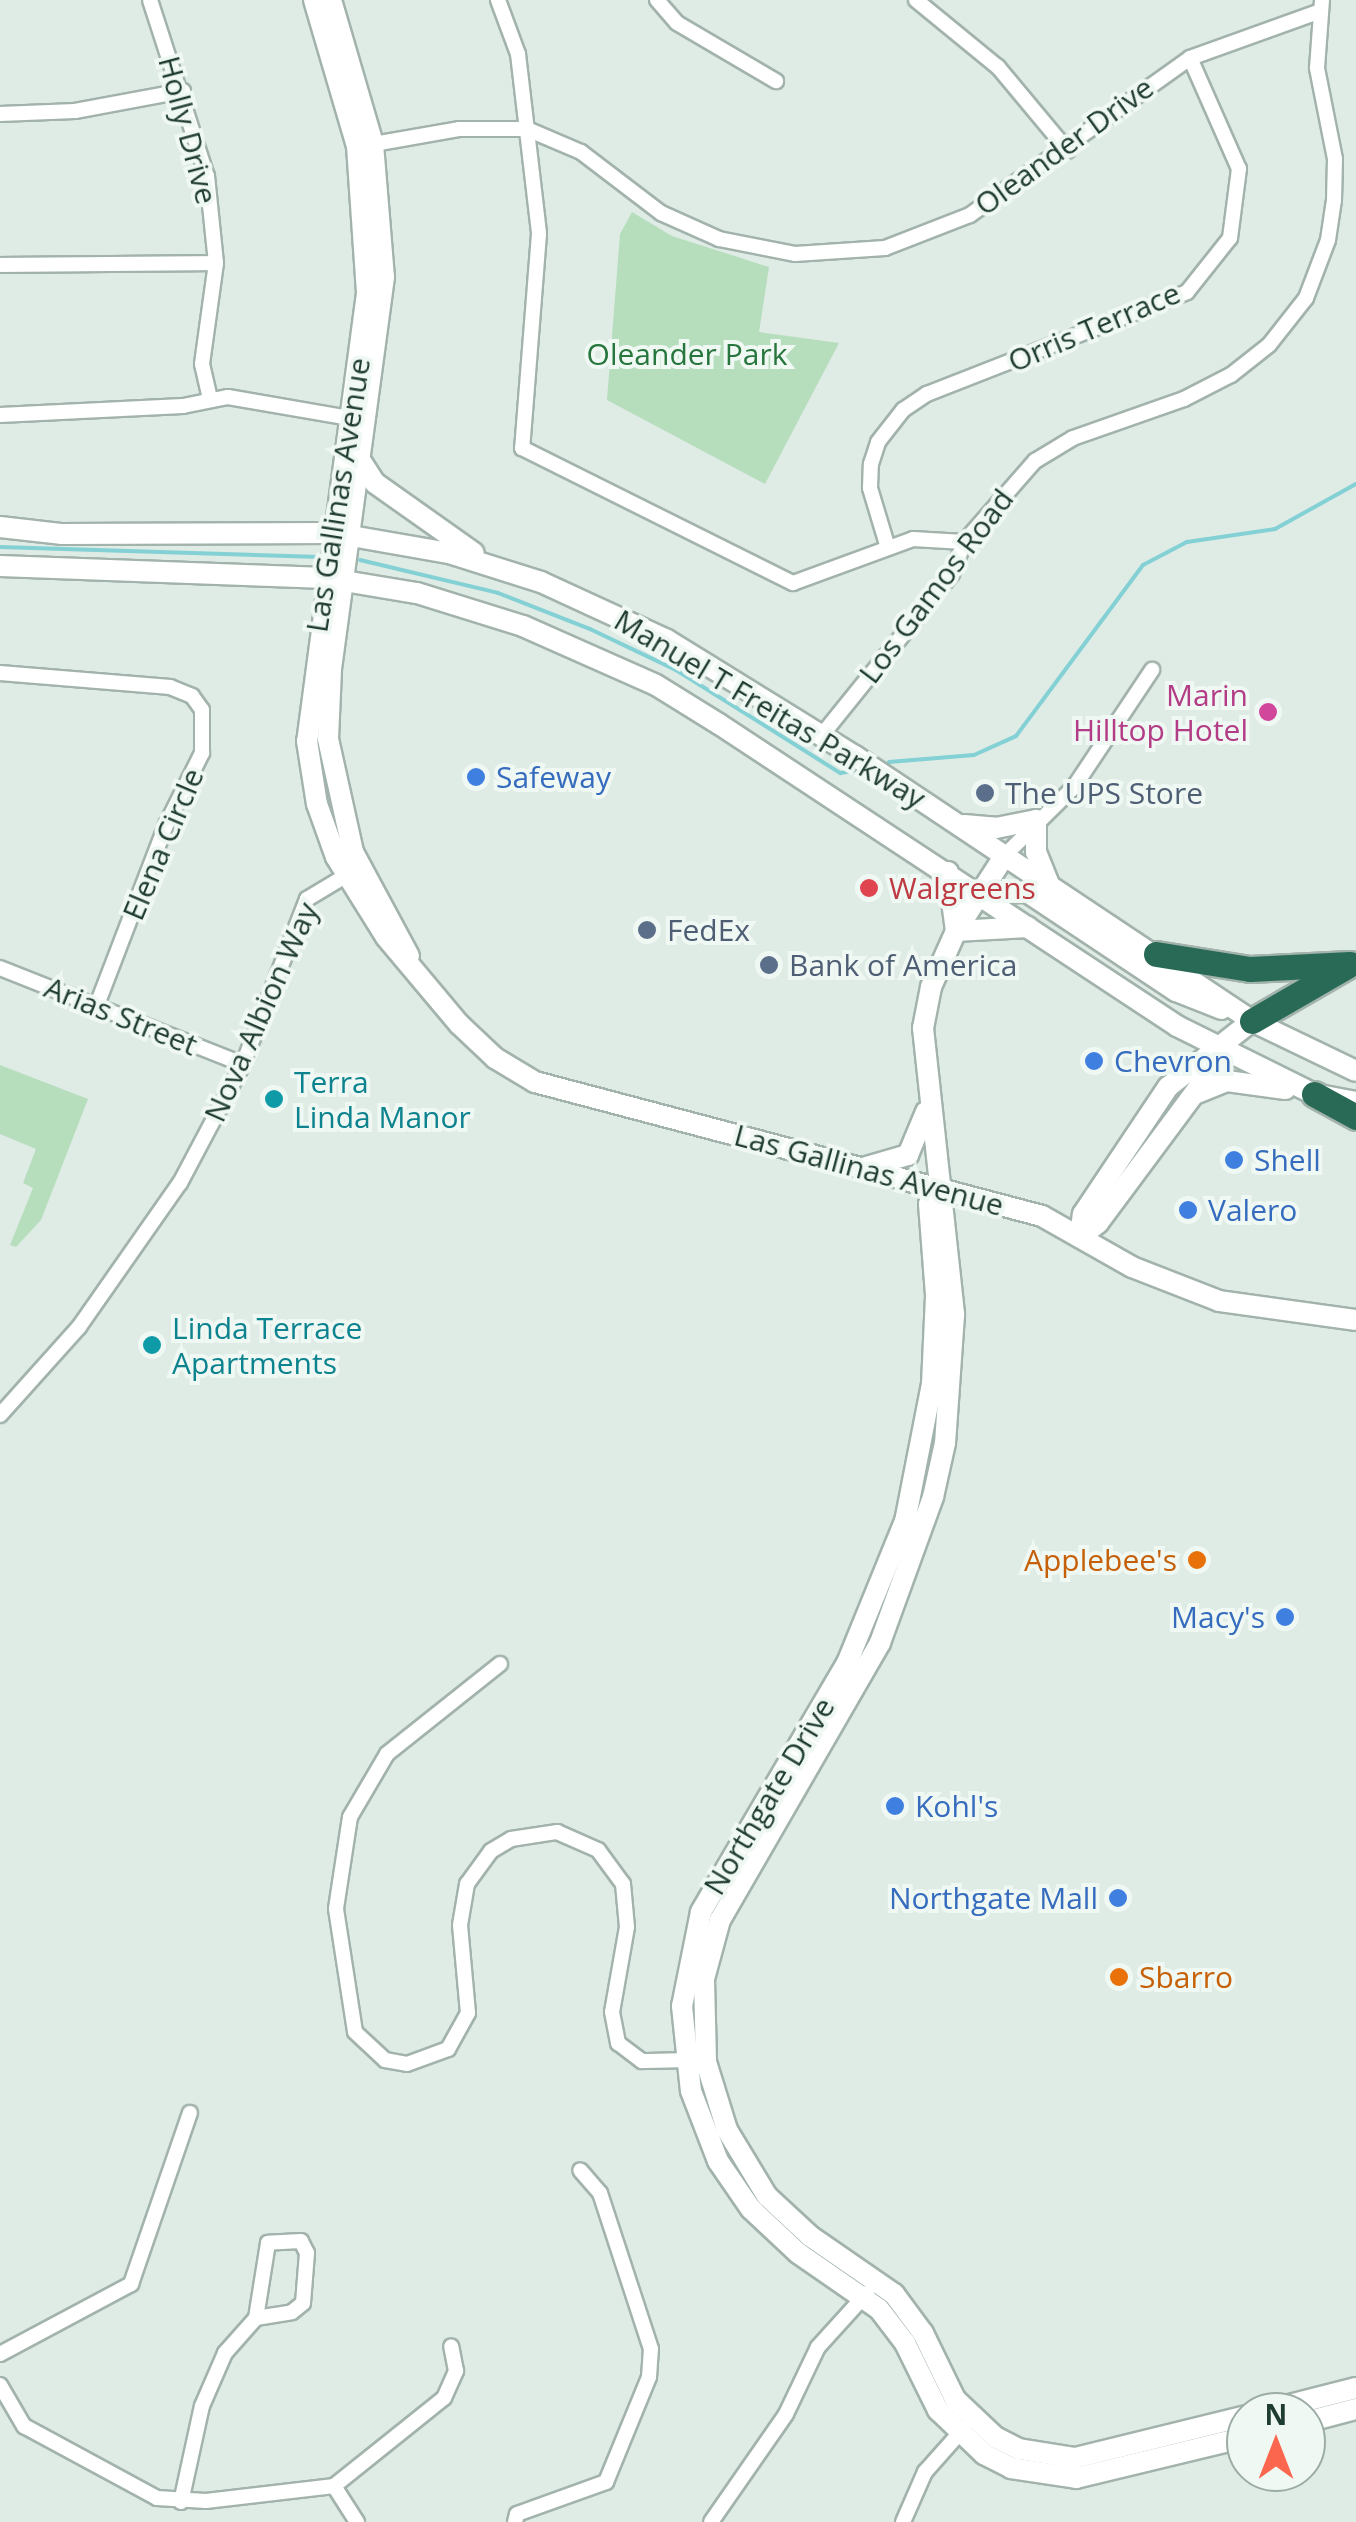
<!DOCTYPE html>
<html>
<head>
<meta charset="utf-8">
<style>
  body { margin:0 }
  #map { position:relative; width:1356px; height:2522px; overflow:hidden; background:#dfebe5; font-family:"Open Sans",sans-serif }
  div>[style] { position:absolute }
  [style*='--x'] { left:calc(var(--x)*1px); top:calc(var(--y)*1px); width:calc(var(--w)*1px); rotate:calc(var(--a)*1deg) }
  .green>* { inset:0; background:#b6debd }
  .stream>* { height:4px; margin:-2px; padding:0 2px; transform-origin:2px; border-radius:2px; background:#83d0d5 }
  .roads { filter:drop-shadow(2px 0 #a2b3ac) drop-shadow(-2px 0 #a2b3ac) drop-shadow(0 2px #a2b3ac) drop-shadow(0 -2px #a2b3ac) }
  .street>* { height:14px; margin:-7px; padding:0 7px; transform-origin:7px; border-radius:7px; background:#fff }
  .secondary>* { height:20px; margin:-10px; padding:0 10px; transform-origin:10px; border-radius:10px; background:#fff }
  .highway>* { height:25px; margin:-12.5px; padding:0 12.5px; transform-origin:12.5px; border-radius:12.5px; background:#296a57 }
  .dots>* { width:28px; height:28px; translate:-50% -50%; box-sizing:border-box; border:5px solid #f0f8f3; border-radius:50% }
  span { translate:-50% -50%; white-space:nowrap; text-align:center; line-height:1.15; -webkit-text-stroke:8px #f0f8f3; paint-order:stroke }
  .street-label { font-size:30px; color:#1f3c32 }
  .park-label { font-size:30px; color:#27763d }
  .hotel-label { font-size:30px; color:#b23c85 }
  .right { translate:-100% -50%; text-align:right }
  .shop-label { font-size:30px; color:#366cbe }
  .left { translate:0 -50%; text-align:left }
  .service-label { font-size:30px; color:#4e5e75 }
  .health-label { font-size:30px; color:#be3a42 }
  .culture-label { font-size:30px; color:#0d838f }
  .food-label { font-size:30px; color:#c56008 }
  .north { position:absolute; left:1226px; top:2392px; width:100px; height:100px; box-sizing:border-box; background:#f0f8f3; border:2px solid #9cada6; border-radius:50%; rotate:0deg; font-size:28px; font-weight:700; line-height:40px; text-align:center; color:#1f3c32 }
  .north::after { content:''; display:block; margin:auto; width:35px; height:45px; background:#fb674e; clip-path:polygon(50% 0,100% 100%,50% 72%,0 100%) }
</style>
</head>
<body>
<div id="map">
  <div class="green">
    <i style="clip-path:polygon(632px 212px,672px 236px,769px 267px,759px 332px,839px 343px,765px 484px,607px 400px,620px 234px)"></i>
    <i style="clip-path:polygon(0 1065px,88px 1099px,41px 1220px,16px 1247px,10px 1245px,33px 1188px,23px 1183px,36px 1149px,0 1134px)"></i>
  </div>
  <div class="stream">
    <i style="--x:0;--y:547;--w:321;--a:1.8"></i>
    <i style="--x:360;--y:560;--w:142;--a:13.4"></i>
    <i style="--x:498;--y:593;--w:99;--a:21.4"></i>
    <i style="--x:590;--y:629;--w:95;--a:25.5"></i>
    <i style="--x:676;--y:670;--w:194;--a:32.1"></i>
    <i style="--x:840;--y:773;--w:13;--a:-9"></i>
    <i style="--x:889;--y:762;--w:85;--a:-4.7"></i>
    <i style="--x:974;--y:755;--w:46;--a:-24.3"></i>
    <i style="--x:1016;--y:736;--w:213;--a:-53.4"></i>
    <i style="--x:1143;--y:565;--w:50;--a:-27.6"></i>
    <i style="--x:1187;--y:542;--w:89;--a:-8.4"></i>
    <i style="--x:1275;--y:529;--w:93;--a:-29.1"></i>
  </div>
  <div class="roads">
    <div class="street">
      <i style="--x:150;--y:0;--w:185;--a:72.1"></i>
      <i style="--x:207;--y:176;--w:87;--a:84.1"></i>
      <i style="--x:216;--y:263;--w:102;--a:97.9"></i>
      <i style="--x:202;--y:364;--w:37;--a:77"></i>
      <i style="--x:498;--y:0;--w:58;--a:69.7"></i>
      <i style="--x:518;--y:54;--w:181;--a:83.3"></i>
      <i style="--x:539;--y:234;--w:215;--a:94.5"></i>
      <i style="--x:522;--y:448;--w:303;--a:26.5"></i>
      <i style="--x:793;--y:583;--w:128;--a:-20.1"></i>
      <i style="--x:913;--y:539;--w:51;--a:3.4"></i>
      <i style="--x:657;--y:0;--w:30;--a:49"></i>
      <i style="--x:677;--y:23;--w:115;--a:30.4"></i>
      <i style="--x:916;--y:0;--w:106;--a:39.3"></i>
      <i style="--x:998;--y:67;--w:109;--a:50.2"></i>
      <i style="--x:0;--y:114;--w:75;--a:-2.3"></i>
      <i style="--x:75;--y:111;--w:110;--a:-10.5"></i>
      <i style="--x:368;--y:145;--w:92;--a:-10"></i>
      <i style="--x:459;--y:129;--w:68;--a:0"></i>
      <i style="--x:527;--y:129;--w:59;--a:23.1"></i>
      <i style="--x:581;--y:152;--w:101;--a:37.3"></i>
      <i style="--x:661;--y:213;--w:64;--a:24.1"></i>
      <i style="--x:719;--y:239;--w:77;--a:11.2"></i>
      <i style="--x:795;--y:254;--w:90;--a:-3.8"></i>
      <i style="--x:885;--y:248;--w:91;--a:-21.2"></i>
      <i style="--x:970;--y:215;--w:270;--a:-35.5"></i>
      <i style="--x:1190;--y:58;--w:136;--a:-19.8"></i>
      <i style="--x:0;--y:265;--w:216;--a:-0.5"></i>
      <i style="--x:0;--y:415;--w:183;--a:-2.8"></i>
      <i style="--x:183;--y:406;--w:46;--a:-11.3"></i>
      <i style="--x:228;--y:397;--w:130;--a:9.8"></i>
      <i style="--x:888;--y:548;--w:63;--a:-106.7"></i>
      <i style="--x:870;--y:488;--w:24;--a:-88"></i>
      <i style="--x:871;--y:464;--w:23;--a:-72"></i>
      <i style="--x:878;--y:442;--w:41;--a:-52"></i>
      <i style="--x:903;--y:410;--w:29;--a:-34"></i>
      <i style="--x:927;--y:394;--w:279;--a:-21.4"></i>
      <i style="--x:1187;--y:292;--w:69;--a:-51.5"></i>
      <i style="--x:1230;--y:238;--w:70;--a:-82.6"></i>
      <i style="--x:1239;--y:169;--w:121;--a:-113.8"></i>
      <i style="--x:0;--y:673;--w:171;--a:4.7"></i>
      <i style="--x:170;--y:687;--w:24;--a:22"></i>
      <i style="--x:192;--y:696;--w:17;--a:54"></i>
      <i style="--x:202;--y:710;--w:43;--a:90"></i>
      <i style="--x:202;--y:753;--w:80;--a:116.6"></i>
      <i style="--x:166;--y:825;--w:193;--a:111"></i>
      <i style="--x:822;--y:735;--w:207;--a:-51.1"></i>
      <i style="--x:952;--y:574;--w:34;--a:-69"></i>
      <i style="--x:964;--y:542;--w:108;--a:-48.8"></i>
      <i style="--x:1035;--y:461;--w:44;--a:-31.2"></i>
      <i style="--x:1073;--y:438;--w:118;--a:-19.4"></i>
      <i style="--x:1184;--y:399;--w:53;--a:-27.1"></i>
      <i style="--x:1231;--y:375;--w:48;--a:-38.3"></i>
      <i style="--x:1269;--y:345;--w:60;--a:-51.8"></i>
      <i style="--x:1306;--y:298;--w:62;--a:-69.2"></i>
      <i style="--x:1328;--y:240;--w:40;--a:-81.5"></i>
      <i style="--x:1334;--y:200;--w:41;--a:-88.6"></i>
      <i style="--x:1335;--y:159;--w:93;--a:-101.2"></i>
      <i style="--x:1317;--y:68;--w:68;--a:-85.8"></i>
      <i style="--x:1005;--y:855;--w:97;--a:-44.6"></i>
      <i style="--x:1074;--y:787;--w:141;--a:-56.3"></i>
      <i style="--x:0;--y:968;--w:261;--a:21.6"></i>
      <i style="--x:0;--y:1415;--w:118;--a:-48.1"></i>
      <i style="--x:79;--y:1327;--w:176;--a:-55"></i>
      <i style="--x:180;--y:1183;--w:135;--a:-62.1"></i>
      <i style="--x:243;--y:1064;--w:177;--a:-68.8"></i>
      <i style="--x:307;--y:899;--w:52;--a:-31"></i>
      <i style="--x:500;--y:1664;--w:144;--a:141.5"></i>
      <i style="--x:387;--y:1754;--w:73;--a:120.4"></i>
      <i style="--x:350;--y:1817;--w:93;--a:98.7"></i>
      <i style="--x:336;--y:1909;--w:124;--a:81.2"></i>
      <i style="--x:355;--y:2032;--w:41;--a:43"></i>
      <i style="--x:385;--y:2060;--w:22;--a:10"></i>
      <i style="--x:407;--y:2064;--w:44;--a:-20.1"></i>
      <i style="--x:448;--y:2049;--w:41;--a:-60.9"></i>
      <i style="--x:468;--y:2013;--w:88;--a:-95.2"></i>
      <i style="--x:460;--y:1925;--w:42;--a:-80.3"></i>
      <i style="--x:467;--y:1884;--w:41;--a:-54"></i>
      <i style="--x:491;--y:1851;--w:23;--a:-31"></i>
      <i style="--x:511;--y:1839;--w:47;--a:-8.7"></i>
      <i style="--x:557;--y:1832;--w:45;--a:23.7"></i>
      <i style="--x:598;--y:1850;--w:42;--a:53.7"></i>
      <i style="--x:623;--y:1884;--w:43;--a:84.7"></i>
      <i style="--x:627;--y:1927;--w:86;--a:100"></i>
      <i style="--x:612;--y:2012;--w:32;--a:79"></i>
      <i style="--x:618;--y:2043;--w:30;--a:37"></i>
      <i style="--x:642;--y:2061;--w:53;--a:-1.1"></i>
      <i style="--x:0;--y:2354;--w:149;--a:-28.1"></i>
      <i style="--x:131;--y:2284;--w:181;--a:-71"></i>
      <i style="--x:0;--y:2385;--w:48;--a:59.7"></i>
      <i style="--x:24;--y:2426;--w:151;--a:28.4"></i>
      <i style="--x:157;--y:2498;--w:49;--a:3.5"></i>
      <i style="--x:206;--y:2501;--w:129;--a:-6.7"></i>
      <i style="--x:334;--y:2486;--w:43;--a:57.4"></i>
      <i style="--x:334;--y:2486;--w:141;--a:-38.7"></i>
      <i style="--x:444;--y:2398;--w:30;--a:-66"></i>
      <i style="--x:456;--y:2371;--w:25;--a:-101"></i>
      <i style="--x:181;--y:2502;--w:98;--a:-77.7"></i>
      <i style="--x:202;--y:2406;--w:58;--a:-66.5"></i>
      <i style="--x:225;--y:2353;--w:47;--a:-48.5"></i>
      <i style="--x:256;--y:2318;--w:36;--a:-9"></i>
      <i style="--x:292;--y:2312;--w:14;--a:-39"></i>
      <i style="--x:303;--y:2303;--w:50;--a:-85.4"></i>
      <i style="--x:307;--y:2253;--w:13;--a:-117"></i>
      <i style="--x:301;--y:2241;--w:33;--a:177"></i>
      <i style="--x:268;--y:2243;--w:76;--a:99.1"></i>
      <i style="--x:515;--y:2522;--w:8;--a:-76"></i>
      <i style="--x:517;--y:2514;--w:95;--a:-19.8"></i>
      <i style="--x:606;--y:2482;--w:113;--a:-67.7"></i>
      <i style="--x:649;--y:2377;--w:28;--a:-86"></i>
      <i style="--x:651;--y:2349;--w:164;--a:-108.1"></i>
      <i style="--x:600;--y:2193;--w:30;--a:-131"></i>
      <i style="--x:711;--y:2522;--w:131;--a:-55.2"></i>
      <i style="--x:786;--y:2414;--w:74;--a:-64.5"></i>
      <i style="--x:818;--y:2347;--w:73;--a:-47.8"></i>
      <i style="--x:903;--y:2522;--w:55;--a:-66.3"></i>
      <i style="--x:925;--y:2472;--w:59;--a:-48.4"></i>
    </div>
    <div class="secondary">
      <i style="--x:314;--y:0;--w:152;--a:73.6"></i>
      <i style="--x:357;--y:146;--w:147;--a:86.1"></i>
      <i style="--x:367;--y:293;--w:452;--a:97.6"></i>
      <i style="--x:307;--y:741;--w:64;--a:81"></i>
      <i style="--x:317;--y:804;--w:56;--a:70.3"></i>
      <i style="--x:336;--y:857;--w:94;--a:58"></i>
      <i style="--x:386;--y:937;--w:114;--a:50"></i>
      <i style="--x:459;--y:1024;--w:50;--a:43.4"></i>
      <i style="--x:495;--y:1058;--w:47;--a:31"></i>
      <i style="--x:535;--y:1082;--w:524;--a:14.8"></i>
      <i style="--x:1042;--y:1216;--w:103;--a:29.5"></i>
      <i style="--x:1132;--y:1267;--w:93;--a:21.3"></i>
      <i style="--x:1219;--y:1301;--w:138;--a:7.9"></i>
      <i style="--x:331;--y:0;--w:150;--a:73.7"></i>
      <i style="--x:373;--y:144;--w:133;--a:85.3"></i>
      <i style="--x:384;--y:277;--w:397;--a:97.7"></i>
      <i style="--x:331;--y:670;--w:69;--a:92.5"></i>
      <i style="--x:328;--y:739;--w:116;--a:77.5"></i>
      <i style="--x:353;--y:852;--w:118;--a:61.7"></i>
      <i style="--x:362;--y:463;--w:24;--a:57"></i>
      <i style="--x:375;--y:483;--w:121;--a:35.3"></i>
      <i style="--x:0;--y:527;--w:61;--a:6.5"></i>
      <i style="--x:61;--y:534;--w:273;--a:-0.2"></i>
      <i style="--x:334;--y:533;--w:117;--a:9.9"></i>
      <i style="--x:449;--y:553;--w:96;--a:17.5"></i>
      <i style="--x:541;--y:582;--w:139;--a:24.7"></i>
      <i style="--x:667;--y:640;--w:221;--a:31.7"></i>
      <i style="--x:855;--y:756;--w:477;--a:33.7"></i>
      <i style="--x:1252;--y:1021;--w:115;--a:25.7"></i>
      <i style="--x:0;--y:566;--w:326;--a:2.1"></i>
      <i style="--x:326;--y:578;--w:92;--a:9.4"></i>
      <i style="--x:417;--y:593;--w:111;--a:17.3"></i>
      <i style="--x:523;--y:626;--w:145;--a:23.9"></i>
      <i style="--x:656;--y:685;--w:74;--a:31.8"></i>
      <i style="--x:719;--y:724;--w:549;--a:33.4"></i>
      <i style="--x:1177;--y:1026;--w:153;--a:26.4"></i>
      <i style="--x:1314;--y:1094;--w:43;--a:10.8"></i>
      <i style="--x:964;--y:825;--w:32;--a:5"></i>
      <i style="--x:996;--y:828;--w:41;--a:-11.3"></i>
      <i style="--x:1036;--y:820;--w:32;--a:90"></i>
      <i style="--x:1036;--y:852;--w:35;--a:68"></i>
      <i style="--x:1005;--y:855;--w:90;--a:122.8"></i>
      <i style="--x:956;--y:931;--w:61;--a:114.1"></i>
      <i style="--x:931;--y:987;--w:42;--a:101"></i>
      <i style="--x:923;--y:1028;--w:289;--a:83.8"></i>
      <i style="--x:954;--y:1315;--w:128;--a:94"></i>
      <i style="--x:945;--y:1443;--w:55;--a:102.5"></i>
      <i style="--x:933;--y:1497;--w:155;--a:110"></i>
      <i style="--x:880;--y:1643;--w:320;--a:120"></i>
      <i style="--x:720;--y:1920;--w:61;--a:105.2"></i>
      <i style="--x:704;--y:1979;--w:83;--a:88.6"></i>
      <i style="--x:706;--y:2062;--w:71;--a:72.8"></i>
      <i style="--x:727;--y:2130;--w:77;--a:58.8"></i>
      <i style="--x:767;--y:2196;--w:59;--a:42.9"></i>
      <i style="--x:810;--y:2236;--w:102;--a:34.6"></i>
      <i style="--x:894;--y:2294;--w:49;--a:53.4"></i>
      <i style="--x:923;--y:2333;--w:73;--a:64.1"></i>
      <i style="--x:955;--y:2399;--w:55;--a:43.5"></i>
      <i style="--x:995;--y:2437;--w:27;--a:27"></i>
      <i style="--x:1019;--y:2449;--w:57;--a:9.1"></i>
      <i style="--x:1075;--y:2458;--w:176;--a:-13.8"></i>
      <i style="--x:948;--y:872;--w:60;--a:82.3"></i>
      <i style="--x:981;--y:893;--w:46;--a:-1.2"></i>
      <i style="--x:1027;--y:892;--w:179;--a:33.6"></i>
      <i style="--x:1176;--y:991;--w:49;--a:21.4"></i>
      <i style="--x:956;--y:931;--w:72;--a:-3.2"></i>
      <i style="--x:1197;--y:1093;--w:32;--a:-22"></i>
      <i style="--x:1227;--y:1081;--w:59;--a:7.9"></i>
      <i style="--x:866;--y:1167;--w:44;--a:-15.9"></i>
      <i style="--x:908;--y:1155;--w:47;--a:-67.3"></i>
      <i style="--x:938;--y:1187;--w:19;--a:118"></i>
      <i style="--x:929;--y:1204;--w:92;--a:85.6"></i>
      <i style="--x:936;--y:1296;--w:88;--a:92.6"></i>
      <i style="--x:932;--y:1384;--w:140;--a:101.1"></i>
      <i style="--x:905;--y:1521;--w:153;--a:112.2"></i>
      <i style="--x:847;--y:1663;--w:289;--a:120.4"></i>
      <i style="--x:701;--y:1912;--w:96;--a:101.4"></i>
      <i style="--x:682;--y:2006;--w:85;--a:84"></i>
      <i style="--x:691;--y:2091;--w:75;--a:68.9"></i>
      <i style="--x:718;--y:2161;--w:58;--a:55.5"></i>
      <i style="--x:751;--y:2209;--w:64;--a:43.1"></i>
      <i style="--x:798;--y:2253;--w:98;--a:34.7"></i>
      <i style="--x:879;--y:2309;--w:43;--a:52.6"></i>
      <i style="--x:905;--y:2343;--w:75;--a:63.8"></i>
      <i style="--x:938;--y:2410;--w:64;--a:43.7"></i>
      <i style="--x:984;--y:2454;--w:30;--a:27"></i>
      <i style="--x:1011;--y:2468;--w:66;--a:8.7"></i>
      <i style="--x:1076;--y:2478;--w:175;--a:-13.6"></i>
      <i style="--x:1080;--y:1237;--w:23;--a:-83"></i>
      <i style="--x:1083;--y:1214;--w:153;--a:-56.2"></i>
      <i style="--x:1168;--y:1087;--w:107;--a:-38.2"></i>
      <i style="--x:1080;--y:1237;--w:23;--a:-38"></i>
      <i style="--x:1098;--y:1223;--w:194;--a:-53.4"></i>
      <i style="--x:1214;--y:1067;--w:19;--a:-74"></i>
      <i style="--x:1262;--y:2412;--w:97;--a:-14.3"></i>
      <i style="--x:1306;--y:2422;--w:52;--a:-14.6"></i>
    </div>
    <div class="highway">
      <i style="--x:1156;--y:954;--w:95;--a:9.1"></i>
      <i style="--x:1250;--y:969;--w:100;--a:-2.9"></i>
      <i style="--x:1252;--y:1021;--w:110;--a:-30.1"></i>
      <i style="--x:1314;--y:1094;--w:48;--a:28.7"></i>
    </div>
  </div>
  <div class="dots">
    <i style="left:1268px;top:712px;background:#d1479c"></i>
    <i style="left:476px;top:777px;background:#3f7fe0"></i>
    <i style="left:985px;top:793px;background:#5c6f8a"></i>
    <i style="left:869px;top:888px;background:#e0444e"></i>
    <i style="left:647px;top:930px;background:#5c6f8a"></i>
    <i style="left:769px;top:965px;background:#5c6f8a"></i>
    <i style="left:1094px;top:1061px;background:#3f7fe0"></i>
    <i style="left:274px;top:1099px;background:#0f9aa8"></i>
    <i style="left:1234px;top:1160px;background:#3f7fe0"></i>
    <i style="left:1188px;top:1210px;background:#3f7fe0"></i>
    <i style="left:152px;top:1345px;background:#0f9aa8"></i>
    <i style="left:1197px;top:1560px;background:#e8710a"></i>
    <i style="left:1285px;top:1617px;background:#3f7fe0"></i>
    <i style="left:895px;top:1806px;background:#3f7fe0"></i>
    <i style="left:1118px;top:1898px;background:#3f7fe0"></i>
    <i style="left:1119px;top:1977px;background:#e8710a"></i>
  </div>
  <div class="street-label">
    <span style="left:188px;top:130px;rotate:75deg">Holly Drive</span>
    <span style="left:1064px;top:146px;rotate:-36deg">Oleander Drive</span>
    <span style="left:1094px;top:327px;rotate:-23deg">Orris Terrace</span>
    <span style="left:338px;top:495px;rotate:-81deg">Las Gallinas Avenue</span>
    <span style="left:936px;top:586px;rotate:-53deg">Los Gamos Road</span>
    <span style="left:770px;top:709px;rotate:31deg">Manuel T Freitas Parkway</span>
    <span style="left:163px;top:844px;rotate:-67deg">Elena Circle</span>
    <span style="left:261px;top:1012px;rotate:-66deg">Nova Albion Way</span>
    <span style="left:121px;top:1016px;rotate:22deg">Arias Street</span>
    <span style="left:869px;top:1170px;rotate:15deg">Las Gallinas Avenue</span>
    <span style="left:769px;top:1796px;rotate:-59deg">Northgate Drive</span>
  </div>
  <div class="park-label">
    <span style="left:687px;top:354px">Oleander Park</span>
  </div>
  <div class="hotel-label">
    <span class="right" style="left:1248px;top:712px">Marin<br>Hilltop Hotel</span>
  </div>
  <div class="shop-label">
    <span class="left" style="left:496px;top:777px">Safeway</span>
    <span class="left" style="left:1114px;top:1061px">Chevron</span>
    <span class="left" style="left:1254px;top:1160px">Shell</span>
    <span class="left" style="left:1208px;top:1210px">Valero</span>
    <span class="right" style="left:1265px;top:1617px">Macy's</span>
    <span class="left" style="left:915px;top:1806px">Kohl's</span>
    <span class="right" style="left:1098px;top:1898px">Northgate Mall</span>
  </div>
  <div class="service-label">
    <span class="left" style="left:1005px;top:793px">The UPS Store</span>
    <span class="left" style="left:667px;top:930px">FedEx</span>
    <span class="left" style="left:789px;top:965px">Bank of America</span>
  </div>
  <div class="health-label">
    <span class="left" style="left:889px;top:888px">Walgreens</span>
  </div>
  <div class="culture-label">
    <span class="left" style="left:294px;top:1099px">Terra<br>Linda Manor</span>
    <span class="left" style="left:172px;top:1345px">Linda Terrace<br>Apartments</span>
  </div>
  <div class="food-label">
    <span class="right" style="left:1177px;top:1560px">Applebee's</span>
    <span class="left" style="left:1139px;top:1977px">Sbarro</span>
  </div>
  <div class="north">N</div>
</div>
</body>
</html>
